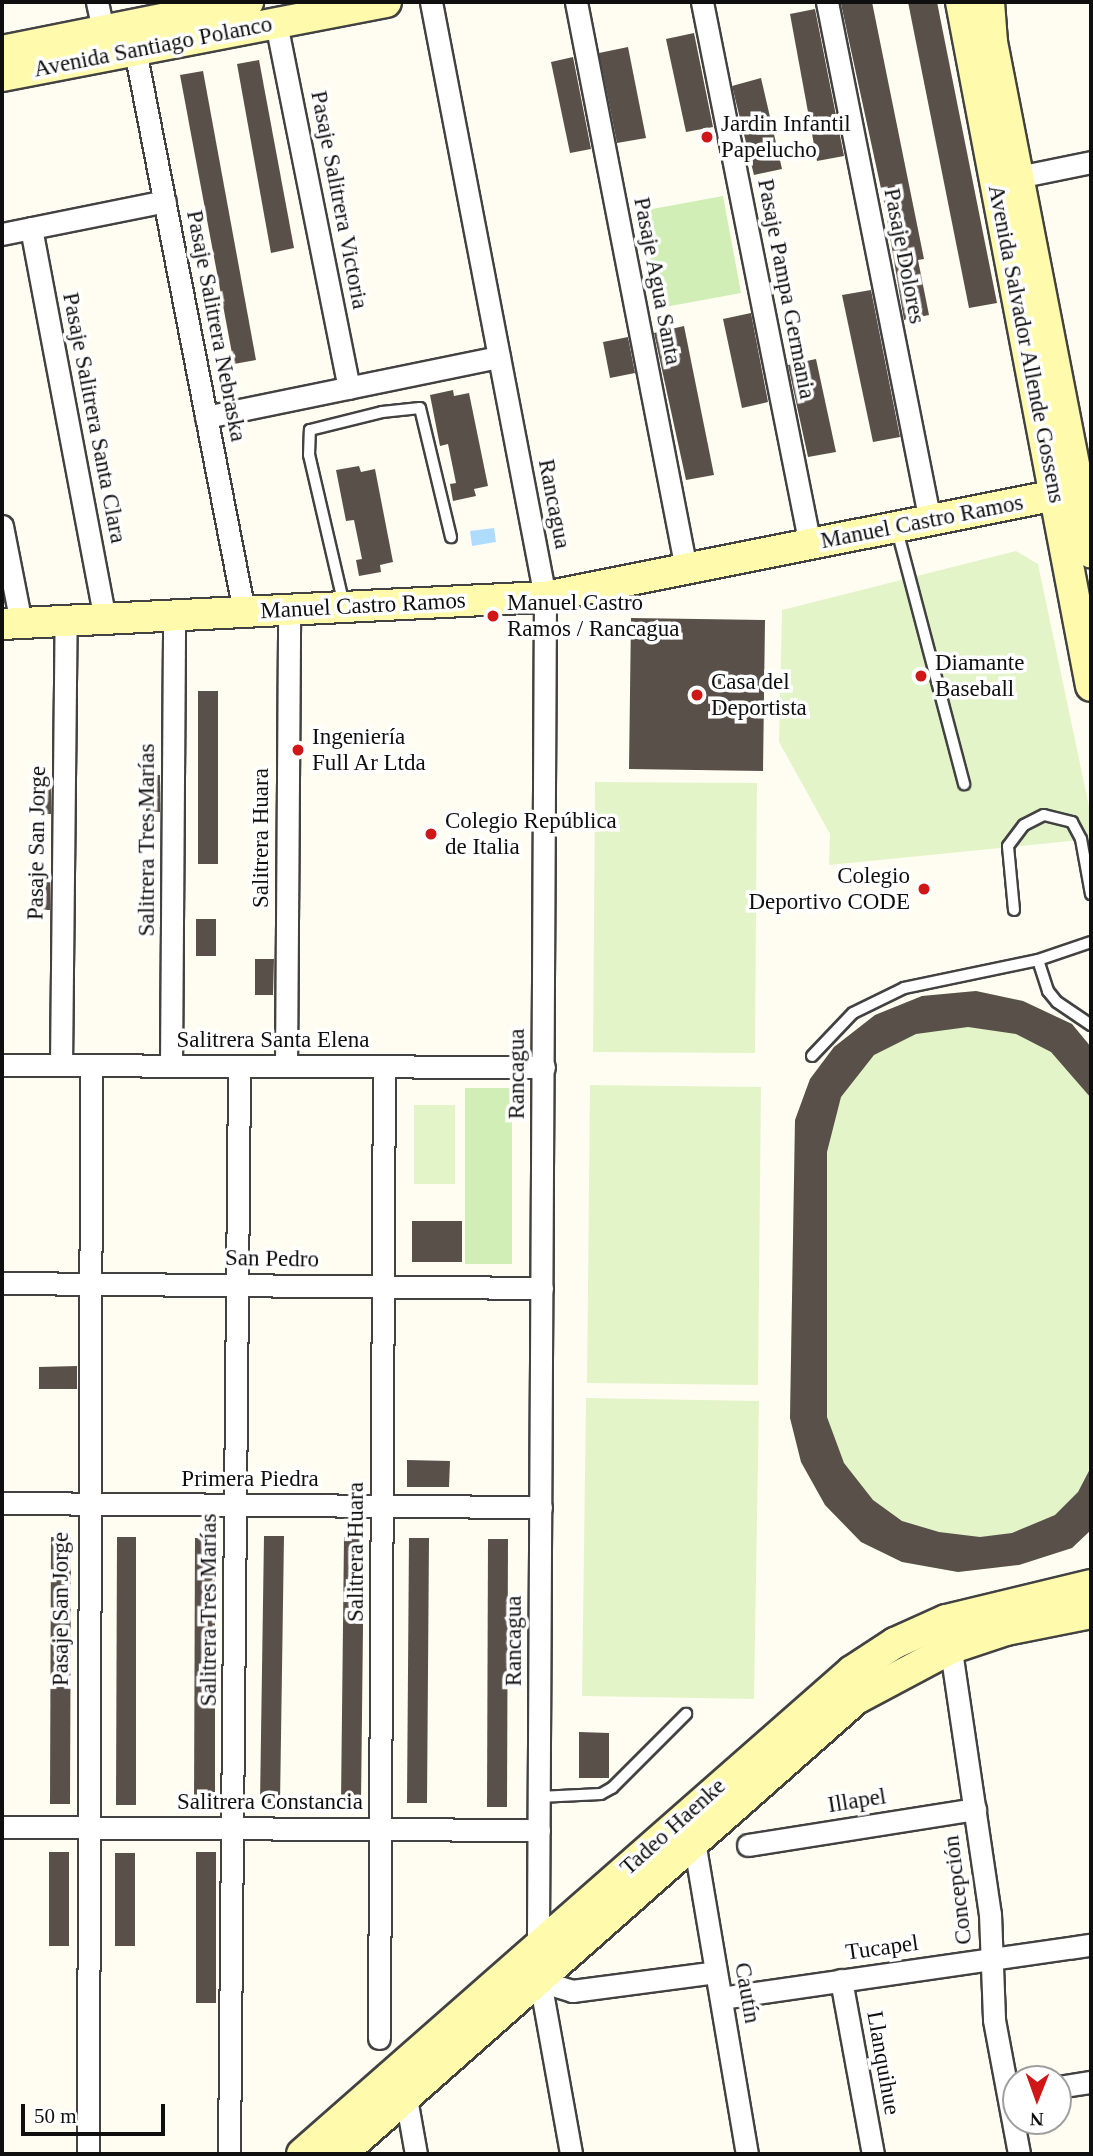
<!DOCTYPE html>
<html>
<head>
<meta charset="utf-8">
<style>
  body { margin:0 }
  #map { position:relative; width:1093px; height:2156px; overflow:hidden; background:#fffdf1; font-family:"Times New Roman",serif }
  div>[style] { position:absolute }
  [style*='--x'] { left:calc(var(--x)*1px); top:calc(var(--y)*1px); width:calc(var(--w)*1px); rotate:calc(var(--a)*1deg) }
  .green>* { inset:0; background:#d0eeb5 }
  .pitch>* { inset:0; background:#e3f5c8 }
  .water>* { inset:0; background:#afdcfd }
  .building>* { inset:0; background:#59504a }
  .roads { filter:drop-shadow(2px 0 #424242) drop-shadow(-2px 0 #424242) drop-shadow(0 2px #424242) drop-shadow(0 -2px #424242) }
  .lane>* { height:10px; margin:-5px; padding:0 5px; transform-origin:5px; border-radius:5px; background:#fff }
  .street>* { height:21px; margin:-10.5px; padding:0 10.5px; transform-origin:10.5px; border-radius:10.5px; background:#fff }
  .secondary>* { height:30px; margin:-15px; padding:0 15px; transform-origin:15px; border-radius:15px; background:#fffaac }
  .dots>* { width:19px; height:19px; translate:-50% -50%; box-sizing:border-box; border:4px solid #fff; border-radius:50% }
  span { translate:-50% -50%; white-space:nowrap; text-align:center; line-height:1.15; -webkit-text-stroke:7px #fff; paint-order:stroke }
  .street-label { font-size:23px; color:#0f0f0f }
  .poi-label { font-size:23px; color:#0f0f0f }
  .left { translate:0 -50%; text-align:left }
  .right { translate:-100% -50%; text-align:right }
  .frame { position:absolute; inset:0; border:4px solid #0f0f0f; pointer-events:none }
  .north { position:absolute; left:1002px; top:2065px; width:70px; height:70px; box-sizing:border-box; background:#fff; border:2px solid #9f9f9f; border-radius:50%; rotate:181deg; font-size:19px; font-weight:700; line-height:28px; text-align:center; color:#0f0f0f }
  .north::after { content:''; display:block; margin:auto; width:24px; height:32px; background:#cf1717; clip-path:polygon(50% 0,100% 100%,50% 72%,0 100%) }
  .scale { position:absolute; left:21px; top:2104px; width:144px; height:32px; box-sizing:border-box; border:4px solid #0f0f0f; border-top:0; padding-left:9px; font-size:21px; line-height:24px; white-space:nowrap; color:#0f0f0f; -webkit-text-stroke:5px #fff; paint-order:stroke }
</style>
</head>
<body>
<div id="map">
  <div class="green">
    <i style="clip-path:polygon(723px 196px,741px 293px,654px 309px,636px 212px)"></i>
    <i style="clip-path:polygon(465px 1088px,512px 1088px,512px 1264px,465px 1264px)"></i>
  </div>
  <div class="pitch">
    <i style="clip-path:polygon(1016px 551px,1038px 564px,1091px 816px,1091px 839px,829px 865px,830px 834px,779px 742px,782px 610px)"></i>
    <i style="clip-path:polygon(595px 782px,757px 783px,755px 1053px,593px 1052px)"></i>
    <i style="clip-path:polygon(976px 991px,1023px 1001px,1072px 1024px,1091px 1047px,1091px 1467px,1087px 1475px,1091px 1479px,1091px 1529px,1072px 1548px,1019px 1565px,958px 1572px,902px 1562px,861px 1542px,825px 1505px,801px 1462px,790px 1418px,795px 1120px,810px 1079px,834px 1047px,875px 1015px,922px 996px)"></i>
    <i style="clip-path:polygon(590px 1085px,761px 1087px,758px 1385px,587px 1383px)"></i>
    <i style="clip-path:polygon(414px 1105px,455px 1105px,455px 1184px,414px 1184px)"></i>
    <i style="clip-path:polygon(586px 1398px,759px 1401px,754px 1699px,582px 1696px)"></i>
  </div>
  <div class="water">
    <i style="clip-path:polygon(494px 528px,496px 542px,472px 546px,470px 531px)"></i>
  </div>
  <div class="building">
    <i style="clip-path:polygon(851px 2px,872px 2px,924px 259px,918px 260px,929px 315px,904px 320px,885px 207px,841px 4px)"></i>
    <i style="clip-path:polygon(908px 2px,937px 2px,997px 303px,969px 308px)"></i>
    <i style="clip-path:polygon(815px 9px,844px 156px,817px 161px,790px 14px)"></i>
    <i style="clip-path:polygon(694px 33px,713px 127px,686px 132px,666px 39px)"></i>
    <i style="clip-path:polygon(628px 47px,646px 138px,617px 143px,599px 53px)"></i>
    <i style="clip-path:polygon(573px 57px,591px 149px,570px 153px,551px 62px)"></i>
    <i style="clip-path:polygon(259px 60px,294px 248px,271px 253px,237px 64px)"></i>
    <i style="clip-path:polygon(203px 71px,256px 360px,234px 364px,180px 75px)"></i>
    <i style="clip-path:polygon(761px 78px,782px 169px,754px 175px,732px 86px)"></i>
    <i style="clip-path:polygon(871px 290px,900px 437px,873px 442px,842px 295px)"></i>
    <i style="clip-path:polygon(751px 313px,768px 402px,742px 408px,723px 319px)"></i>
    <i style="clip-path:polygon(684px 326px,714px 475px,686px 480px,654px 333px)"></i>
    <i style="clip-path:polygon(628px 337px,635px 373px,610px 378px,603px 342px)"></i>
    <i style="clip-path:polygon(816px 359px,836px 452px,808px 457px,788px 365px)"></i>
    <i style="clip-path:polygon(453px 390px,454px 396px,469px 393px,488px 486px,474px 489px,476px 496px,453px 501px,450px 484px,456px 483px,448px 444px,440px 446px,430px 395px)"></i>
    <i style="clip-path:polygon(359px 466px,361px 472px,375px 469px,393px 562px,380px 565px,381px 572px,359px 576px,356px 560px,362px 559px,354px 520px,346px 521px,336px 470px)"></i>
    <i style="clip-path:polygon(631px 618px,765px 620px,763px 771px,629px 769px)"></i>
    <i style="clip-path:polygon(198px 691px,218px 691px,218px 864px,198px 864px)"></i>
    <i style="clip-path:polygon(146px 775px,160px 775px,160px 812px,146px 811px)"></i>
    <i style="clip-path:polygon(34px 777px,51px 777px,51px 814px,34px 814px)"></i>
    <i style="clip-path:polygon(32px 873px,50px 873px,50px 910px,32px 910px)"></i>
    <i style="clip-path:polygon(196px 919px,216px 919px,216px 956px,196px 956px)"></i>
    <i style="clip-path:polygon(255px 959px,274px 959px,273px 995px,255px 995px)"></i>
    <i style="clip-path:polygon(976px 991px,1023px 1001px,1072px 1024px,1091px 1047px,1091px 1098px,1051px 1052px,1016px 1034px,968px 1027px,916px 1034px,874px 1055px,841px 1097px,827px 1152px,827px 1417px,844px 1463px,873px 1500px,902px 1521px,939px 1532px,980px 1537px,1012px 1533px,1055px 1515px,1078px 1492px,1091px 1467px,1091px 1530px,1072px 1548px,1019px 1565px,958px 1572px,902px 1562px,861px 1542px,825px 1505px,801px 1462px,790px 1418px,795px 1120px,810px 1079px,834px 1047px,875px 1015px,922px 996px)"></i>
    <i style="clip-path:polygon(412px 1221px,462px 1221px,462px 1262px,412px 1262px)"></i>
    <i style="clip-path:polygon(77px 1366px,77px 1389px,39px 1389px,39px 1367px)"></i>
    <i style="clip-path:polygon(407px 1460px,450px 1461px,449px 1487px,407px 1487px)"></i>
    <i style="clip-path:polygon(264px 1536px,284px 1536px,280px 1803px,260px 1803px)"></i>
    <i style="clip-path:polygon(51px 1537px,71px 1537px,70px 1804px,50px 1804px)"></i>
    <i style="clip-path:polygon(117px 1537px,136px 1537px,136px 1805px,116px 1805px)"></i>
    <i style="clip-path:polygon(344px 1537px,364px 1538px,361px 1802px,341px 1802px)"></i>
    <i style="clip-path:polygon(195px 1538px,215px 1538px,215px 1806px,194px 1806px)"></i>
    <i style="clip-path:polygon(409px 1538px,429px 1538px,427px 1803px,407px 1803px)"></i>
    <i style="clip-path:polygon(488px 1539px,508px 1539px,507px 1807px,487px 1807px)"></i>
    <i style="clip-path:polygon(579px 1732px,609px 1733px,609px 1778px,579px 1778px)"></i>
    <i style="clip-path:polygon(49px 1852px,69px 1852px,69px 1946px,49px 1946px)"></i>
    <i style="clip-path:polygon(196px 1852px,216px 1852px,216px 2003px,196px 2003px)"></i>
    <i style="clip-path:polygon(115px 1853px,135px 1853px,135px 1946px,115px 1946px)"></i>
  </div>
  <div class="roads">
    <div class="lane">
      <i style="--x:897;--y:530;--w:263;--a:75.2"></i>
      <i style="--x:344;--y:605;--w:154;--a:-103.1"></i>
      <i style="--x:309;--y:455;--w:25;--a:-88"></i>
      <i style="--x:310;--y:430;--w:74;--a:-14"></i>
      <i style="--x:382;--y:412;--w:38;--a:-6"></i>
      <i style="--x:420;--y:408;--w:133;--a:76.5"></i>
      <i style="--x:1014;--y:910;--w:64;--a:-95.4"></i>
      <i style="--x:1008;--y:846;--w:26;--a:-53"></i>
      <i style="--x:1024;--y:825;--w:22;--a:-27"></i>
      <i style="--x:1044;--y:815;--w:29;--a:14"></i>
      <i style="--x:1072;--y:822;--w:19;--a:62"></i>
      <i style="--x:1081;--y:839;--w:56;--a:79.7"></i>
      <i style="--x:1038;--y:960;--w:33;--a:72"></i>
      <i style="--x:1048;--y:991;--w:14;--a:51"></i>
      <i style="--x:1057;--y:1002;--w:41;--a:34.1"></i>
      <i style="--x:812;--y:1056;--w:59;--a:-46.4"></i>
      <i style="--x:853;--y:1013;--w:57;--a:-26.1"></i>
      <i style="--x:904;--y:988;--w:137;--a:-11.8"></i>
      <i style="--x:1038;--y:960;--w:56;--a:-18.8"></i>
      <i style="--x:539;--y:1797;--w:62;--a:-2.8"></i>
      <i style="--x:601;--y:1794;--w:13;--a:-29"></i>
      <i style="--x:612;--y:1788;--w:105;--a:-45"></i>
    </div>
    <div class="street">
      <i style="--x:97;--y:2;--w:43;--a:77.9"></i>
      <i style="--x:431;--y:2;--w:606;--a:79.15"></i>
      <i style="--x:545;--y:597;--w:1350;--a:90.3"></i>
      <i style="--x:538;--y:1947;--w:34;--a:87"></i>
      <i style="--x:540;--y:1981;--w:176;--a:79.8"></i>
      <i style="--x:576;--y:2;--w:578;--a:79.02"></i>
      <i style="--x:702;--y:2;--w:554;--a:78.75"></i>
      <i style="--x:827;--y:2;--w:529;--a:78.78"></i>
      <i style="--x:276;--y:23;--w:372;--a:78.7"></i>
      <i style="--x:135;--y:50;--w:572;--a:79.02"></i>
      <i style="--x:1018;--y:177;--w:75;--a:-11.6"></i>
      <i style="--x:31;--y:228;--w:398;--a:79.3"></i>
      <i style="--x:2;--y:234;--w:166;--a:-11.4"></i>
      <i style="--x:206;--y:417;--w:299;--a:-11.6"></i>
      <i style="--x:2;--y:526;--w:99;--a:78.9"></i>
      <i style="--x:2;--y:1065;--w:542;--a:0.21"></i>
      <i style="--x:61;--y:1065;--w:444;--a:-89.4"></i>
      <i style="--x:171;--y:1065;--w:449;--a:-89.6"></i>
      <i style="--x:286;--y:1066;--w:456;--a:-89.6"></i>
      <i style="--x:2;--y:1283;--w:540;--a:0.53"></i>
      <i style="--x:2;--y:1503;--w:539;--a:0.43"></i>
      <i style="--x:949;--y:1637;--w:280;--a:81.6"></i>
      <i style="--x:990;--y:1914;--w:106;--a:87.8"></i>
      <i style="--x:994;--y:2020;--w:136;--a:79.4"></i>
      <i style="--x:2;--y:1827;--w:537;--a:0.32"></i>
      <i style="--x:694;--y:1841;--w:317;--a:80.4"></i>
      <i style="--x:748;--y:1845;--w:230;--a:-9"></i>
      <i style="--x:841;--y:1980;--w:177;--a:79.6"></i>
      <i style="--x:540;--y:1981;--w:34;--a:17"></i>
      <i style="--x:572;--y:1991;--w:145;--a:-7.5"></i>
      <i style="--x:721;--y:1998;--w:374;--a:-8.2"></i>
      <i style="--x:379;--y:2038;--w:972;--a:-89.71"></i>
      <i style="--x:1058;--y:2087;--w:33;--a:-9"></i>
      <i style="--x:406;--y:2098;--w:57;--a:79.9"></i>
      <i style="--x:88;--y:2154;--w:1089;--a:-89.84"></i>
      <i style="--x:229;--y:2154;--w:1088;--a:-89.47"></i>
    </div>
    <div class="secondary">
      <i style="--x:961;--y:2;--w:696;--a:79.24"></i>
      <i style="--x:989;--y:2;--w:40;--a:85.7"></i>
      <i style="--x:992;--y:42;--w:520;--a:79.01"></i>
      <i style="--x:2;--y:51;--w:251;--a:-11.3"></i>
      <i style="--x:2;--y:76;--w:391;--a:-10.9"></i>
      <i style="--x:2;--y:624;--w:544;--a:-2.85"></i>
      <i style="--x:545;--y:597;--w:557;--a:-11.29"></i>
      <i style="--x:302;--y:2154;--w:732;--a:-41.29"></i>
      <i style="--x:852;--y:1671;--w:51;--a:-33.1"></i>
      <i style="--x:895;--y:1643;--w:56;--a:-24.3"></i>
      <i style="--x:946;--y:1620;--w:149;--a:-13.6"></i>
      <i style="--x:341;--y:2154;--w:687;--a:-41.46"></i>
      <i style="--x:856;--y:1699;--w:109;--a:-28"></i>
      <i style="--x:952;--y:1648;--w:57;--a:-18.4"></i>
      <i style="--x:1006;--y:1630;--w:87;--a:-11.3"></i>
    </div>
  </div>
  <div class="dots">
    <i style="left:707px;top:137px;background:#cf1717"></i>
    <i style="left:493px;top:616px;background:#cf1717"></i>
    <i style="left:921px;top:676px;background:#cf1717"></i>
    <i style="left:697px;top:695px;background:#cf1717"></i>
    <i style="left:298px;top:750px;background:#cf1717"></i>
    <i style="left:431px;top:834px;background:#cf1717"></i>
    <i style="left:924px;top:889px;background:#cf1717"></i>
  </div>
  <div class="street-label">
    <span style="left:153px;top:47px;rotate:-11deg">Avenida Santiago Polanco</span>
    <span style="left:339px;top:200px;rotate:79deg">Pasaje Salitrera Victoria</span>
    <span style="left:904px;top:256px;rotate:79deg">Pasaje Dolores</span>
    <span style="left:657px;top:281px;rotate:79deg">Pasaje Agua Santa</span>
    <span style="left:786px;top:289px;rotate:79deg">Pasaje Pampa Germania</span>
    <span style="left:216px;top:326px;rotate:79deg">Pasaje Salitrera Nebraska</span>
    <span style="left:1026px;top:344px;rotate:79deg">Avenida Salvador Allende Gossens</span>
    <span style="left:94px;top:418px;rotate:79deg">Pasaje Salitrera Santa Clara</span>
    <span style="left:554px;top:504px;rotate:79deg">Rancagua</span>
    <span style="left:922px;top:522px;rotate:-11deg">Manuel Castro Ramos</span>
    <span style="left:363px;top:606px;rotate:-3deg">Manuel Castro Ramos</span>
    <span style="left:261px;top:838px;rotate:-90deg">Salitrera Huara</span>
    <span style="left:147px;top:840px;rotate:-90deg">Salitrera Tres Marías</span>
    <span style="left:37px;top:843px;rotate:-89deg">Pasaje San Jorge</span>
    <span style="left:273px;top:1040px">Salitrera Santa Elena</span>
    <span style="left:517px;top:1074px;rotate:-90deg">Rancagua</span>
    <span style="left:272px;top:1259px;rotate:1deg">San Pedro</span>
    <span style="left:250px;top:1479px">Primera Piedra</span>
    <span style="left:356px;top:1552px;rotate:-90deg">Salitrera Huara</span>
    <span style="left:61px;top:1609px;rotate:-90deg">Pasaje San Jorge</span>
    <span style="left:209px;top:1610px;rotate:-90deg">Salitrera Tres Marías</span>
    <span style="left:514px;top:1641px;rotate:-90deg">Rancagua</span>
    <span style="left:857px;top:1801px;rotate:-9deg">Illapel</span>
    <span style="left:270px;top:1802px">Salitrera Constancia</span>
    <span style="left:673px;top:1827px;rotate:-42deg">Tadeo Haenke</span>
    <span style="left:958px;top:1890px;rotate:-97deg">Concepción</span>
    <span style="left:882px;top:1948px;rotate:-8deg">Tucapel</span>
    <span style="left:747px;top:1993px;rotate:80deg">Cautín</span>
    <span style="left:883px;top:2063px;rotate:80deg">Llanquihue</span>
  </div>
  <div class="poi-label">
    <span class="left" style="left:721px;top:137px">Jardin Infantil<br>Papelucho</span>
    <span class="left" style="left:507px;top:616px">Manuel Castro<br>Ramos / Rancagua</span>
    <span class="left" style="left:935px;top:676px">Diamante<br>Baseball</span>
    <span class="left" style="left:711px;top:695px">Casa del<br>Deportista</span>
    <span class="left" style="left:312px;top:750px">Ingeniería<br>Full Ar Ltda</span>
    <span class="left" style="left:445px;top:834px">Colegio República<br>de Italia</span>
    <span class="right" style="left:910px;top:889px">Colegio<br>Deportivo CODE</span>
  </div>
  <div class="frame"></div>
  <div class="north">N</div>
  <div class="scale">50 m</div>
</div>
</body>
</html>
